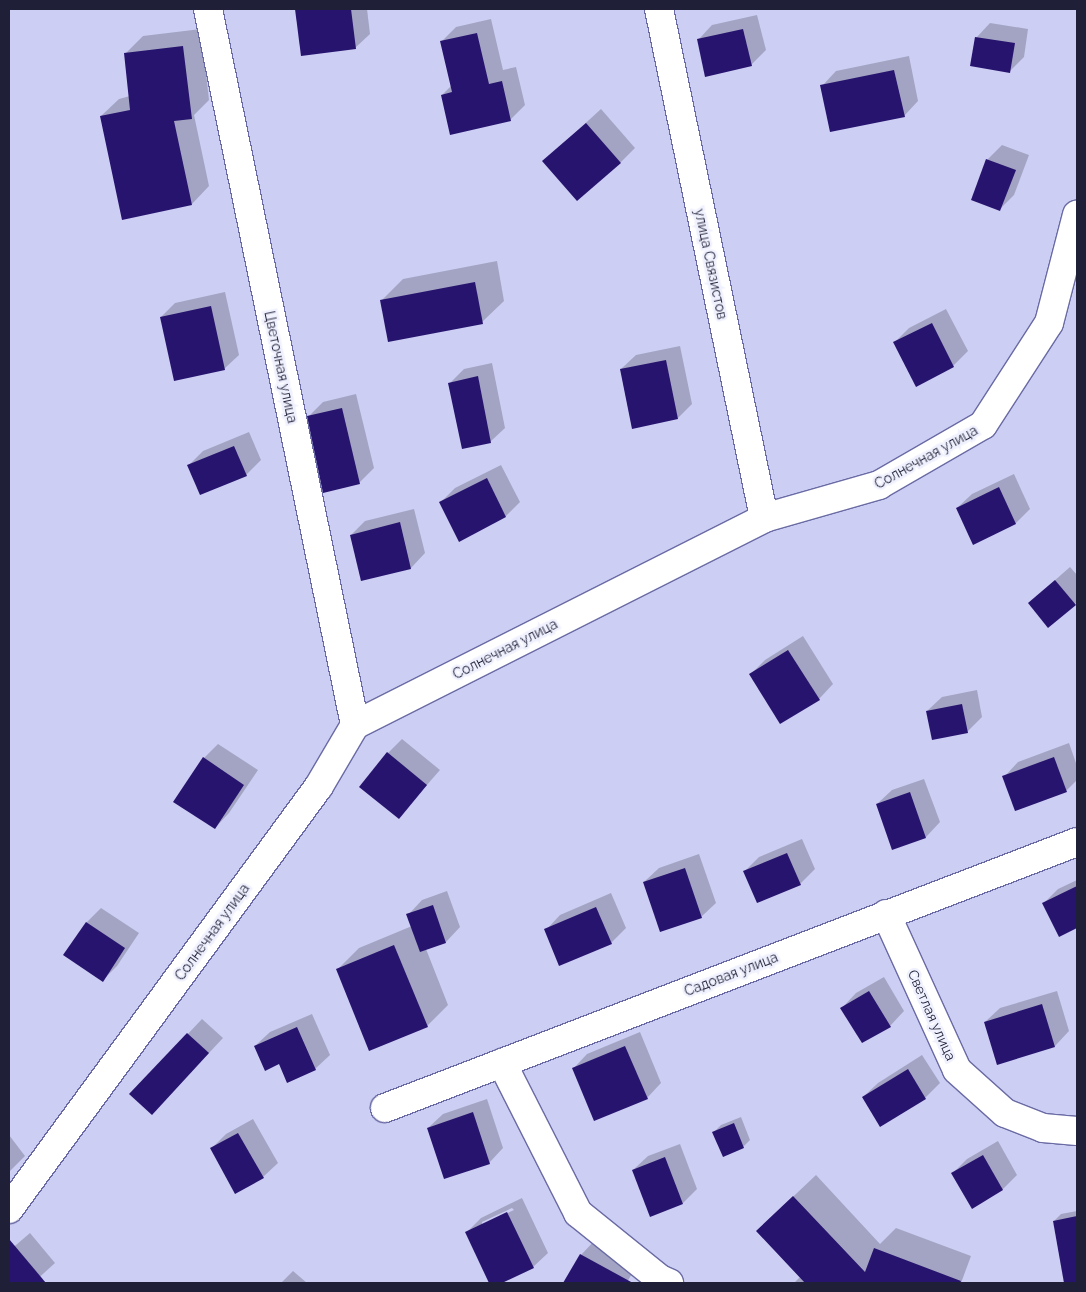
<!DOCTYPE html>
<html>
<head>
<meta charset="utf-8">
<style>
  body { margin:0 }
  #map { position:relative; width:1086px; height:1292px; overflow:hidden; background:#cccef4; font-family:Raleway,sans-serif }
  div>[style] { position:absolute }
  [style*='--x'] { left:calc(var(--x)*1px); top:calc(var(--y)*1px); width:calc(var(--w)*1px); rotate:calc(var(--a)*1deg) }
  .shadow>* { inset:0; background:#0003 }
  .building>* { inset:0; background:#27146e }
  .roads { filter:drop-shadow(1px 0 #6a6ba4) drop-shadow(-1px 0 #6a6ba4) drop-shadow(0 1px #6a6ba4) drop-shadow(0 -1px #6a6ba4) }
  .minor>* { height:28px; margin:-14px; padding:0 14px; transform-origin:14px; border-radius:14px; background:#fff }
  span { translate:-50% -50%; white-space:nowrap; text-align:center; line-height:1.15; -webkit-text-stroke:5px #f0f1fe; paint-order:stroke }
  .street-label { font-size:14px; color:#1f1f37 }
  .frame { position:absolute; inset:0; border:10px solid #1f1f37; pointer-events:none }
</style>
</head>
<body>
<div id="map">
  <div class="shadow">
    <i style="clip-path:polygon(296px 9px,367px 9px,370px 34px,355px 48px,302px 55px)"></i>
    <i style="clip-path:polygon(757px 15px,766px 50px,751px 65px,698px 40px,712px 25px)"></i>
    <i style="clip-path:polygon(491px 19px,503px 70px,516px 67px,525px 105px,510px 120px,442px 95px,452px 85px,442px 41px,456px 27px)"></i>
    <i style="clip-path:polygon(990px 23px,1028px 29px,1024px 57px,1010px 71px,976px 38px)"></i>
    <i style="clip-path:polygon(201px 29px,209px 100px,194px 115px,209px 186px,192px 204px,101px 116px,119px 99px,130px 96px,125px 54px,143px 36px)"></i>
    <i style="clip-path:polygon(909px 56px,918px 101px,904px 116px,822px 86px,836px 71px)"></i>
    <i style="clip-path:polygon(601px 109px,635px 148px,621px 162px,544px 161px)"></i>
    <i style="clip-path:polygon(1002px 145px,1029px 155px,1014px 195px,1000px 209px,987px 160px)"></i>
    <i style="clip-path:polygon(497px 261px,504px 301px,482px 322px,382px 300px,403px 279px)"></i>
    <i style="clip-path:polygon(225px 292px,239px 355px,224px 369px,161px 317px,175px 303px)"></i>
    <i style="clip-path:polygon(946px 309px,968px 351px,953px 366px,895px 342px,909px 328px)"></i>
    <i style="clip-path:polygon(680px 346px,692px 404px,678px 418px,621px 369px,636px 355px)"></i>
    <i style="clip-path:polygon(492px 363px,505px 428px,490px 442px,450px 383px,464px 369px)"></i>
    <i style="clip-path:polygon(356px 394px,374px 468px,359px 483px,309px 416px,323px 402px)"></i>
    <i style="clip-path:polygon(249px 432px,261px 460px,246px 475px,188px 466px,203px 451px)"></i>
    <i style="clip-path:polygon(501px 465px,520px 502px,506px 516px,460px 540px,441px 502px,455px 488px)"></i>
    <i style="clip-path:polygon(1014px 474px,1030px 509px,1016px 523px,973px 543px,957px 508px,972px 494px)"></i>
    <i style="clip-path:polygon(414px 509px,425px 553px,411px 568px,362px 579px,351px 535px,365px 521px)"></i>
    <i style="clip-path:polygon(1070px 567px,1077px 575px,1077px 602px,1075px 604px,1029px 603px)"></i>
    <i style="clip-path:polygon(803px 636px,833px 684px,819px 699px,751px 674px,765px 660px)"></i>
    <i style="clip-path:polygon(977px 690px,982px 717px,967px 732px,927px 711px,942px 697px)"></i>
    <i style="clip-path:polygon(402px 739px,440px 770px,399px 817px,388px 753px)"></i>
    <i style="clip-path:polygon(1069px 743px,1077px 766px,1077px 780px,1067px 790px,1016px 809px,1004px 777px,1018px 762px)"></i>
    <i style="clip-path:polygon(218px 744px,258px 770px,229px 813px,215px 828px,204px 758px)"></i>
    <i style="clip-path:polygon(924px 779px,940px 822px,926px 837px,893px 848px,877px 804px,892px 790px)"></i>
    <i style="clip-path:polygon(802px 839px,815px 869px,800px 884px,745px 871px,759px 857px)"></i>
    <i style="clip-path:polygon(699px 854px,716px 903px,701px 917px,644px 882px,659px 868px)"></i>
    <i style="clip-path:polygon(1077px 880px,1077px 926px,1059px 935px,1044px 903px,1058px 889px)"></i>
    <i style="clip-path:polygon(447px 891px,460px 927px,446px 942px,426px 949px,448px 1005px,427px 1026px,338px 969px,359px 948px,412px 926px,408px 915px,422px 900px)"></i>
    <i style="clip-path:polygon(611px 893px,626px 928px,611px 943px,546px 930px,560px 915px)"></i>
    <i style="clip-path:polygon(101px 908px,139px 933px,117px 966px,103px 980px,65px 955px,87px 922px)"></i>
    <i style="clip-path:polygon(884px 977px,904px 1011px,890px 1026px,842px 1008px,856px 993px)"></i>
    <i style="clip-path:polygon(1057px 991px,1069px 1031px,1055px 1046px,998px 1063px,985px 1022px,1000px 1008px)"></i>
    <i style="clip-path:polygon(312px 1014px,330px 1055px,315px 1069px,280px 1063px,255px 1046px,270px 1032px)"></i>
    <i style="clip-path:polygon(202px 1019px,223px 1038px,166px 1099px,131px 1094px)"></i>
    <i style="clip-path:polygon(640px 1032px,661px 1083px,647px 1098px,573px 1069px,587px 1054px)"></i>
    <i style="clip-path:polygon(922px 1055px,940px 1083px,925px 1098px,880px 1125px,863px 1097px,878px 1083px)"></i>
    <i style="clip-path:polygon(487px 1099px,503px 1148px,489px 1163px,428px 1128px,443px 1114px)"></i>
    <i style="clip-path:polygon(741px 1117px,750px 1140px,743px 1147px,714px 1132px,721px 1125px)"></i>
    <i style="clip-path:polygon(253px 1119px,278px 1163px,263px 1177px,211px 1149px,226px 1134px)"></i>
    <i style="clip-path:polygon(9px 1135px,25px 1156px,9px 1172px)"></i>
    <i style="clip-path:polygon(998px 1141px,1017px 1175px,1003px 1189px,972px 1207px,953px 1173px,967px 1159px)"></i>
    <i style="clip-path:polygon(680px 1144px,697px 1189px,683px 1203px,633px 1170px,648px 1156px)"></i>
    <i style="clip-path:polygon(816px 1175px,880px 1244px,896px 1228px,971px 1256px,961px 1283px,794px 1283px,800px 1277px,779px 1210px)"></i>
    <i style="clip-path:polygon(evenodd,522px 1198px,548px 1253px,533px 1267px,499px 1283px,491px 1283px,467px 1232px,481px 1218px,522px 1198px,512px 1208px,514px 1210px,482px 1225px,482px 1222px,512px 1208px)"></i>
    <i style="clip-path:polygon(1077px 1211px,1077px 1243px,1059px 1247px,1054px 1221px,1061px 1214px)"></i>
    <i style="clip-path:polygon(30px 1233px,55px 1263px,33px 1283px,9px 1283px,9px 1251px)"></i>
    <i style="clip-path:polygon(595px 1240px,638px 1264px,627px 1282px,629px 1283px,565px 1283px,581px 1255px)"></i>
    <i style="clip-path:polygon(293px 1271px,307px 1283px,281px 1283px)"></i>
  </div>
  <div class="building">
    <i style="clip-path:polygon(295px 9px,351px 9px,356px 49px,301px 56px)"></i>
    <i style="clip-path:polygon(743px 29px,752px 66px,705px 77px,697px 39px)"></i>
    <i style="clip-path:polygon(477px 33px,489px 84px,502px 81px,511px 121px,450px 135px,441px 95px,452px 92px,440px 41px)"></i>
    <i style="clip-path:polygon(975px 37px,1015px 43px,1010px 73px,970px 66px)"></i>
    <i style="clip-path:polygon(183px 46px,192px 119px,174px 121px,192px 205px,122px 220px,100px 116px,130px 110px,124px 53px)"></i>
    <i style="clip-path:polygon(894px 70px,905px 117px,830px 132px,820px 85px)"></i>
    <i style="clip-path:polygon(586px 123px,621px 163px,577px 201px,542px 161px)"></i>
    <i style="clip-path:polygon(986px 159px,1016px 170px,1000px 211px,971px 200px)"></i>
    <i style="clip-path:polygon(475px 282px,483px 324px,388px 342px,380px 300px)"></i>
    <i style="clip-path:polygon(211px 306px,225px 370px,174px 381px,160px 317px)"></i>
    <i style="clip-path:polygon(932px 323px,954px 367px,916px 387px,893px 342px)"></i>
    <i style="clip-path:polygon(666px 360px,678px 419px,632px 429px,620px 369px)"></i>
    <i style="clip-path:polygon(478px 376px,491px 443px,462px 449px,448px 383px)"></i>
    <i style="clip-path:polygon(342px 408px,360px 484px,323px 493px,307px 416px)"></i>
    <i style="clip-path:polygon(234px 446px,247px 476px,200px 495px,187px 465px)"></i>
    <i style="clip-path:polygon(487px 478px,506px 517px,459px 542px,439px 502px)"></i>
    <i style="clip-path:polygon(999px 487px,1016px 524px,973px 545px,956px 508px)"></i>
    <i style="clip-path:polygon(400px 522px,411px 569px,361px 581px,350px 535px)"></i>
    <i style="clip-path:polygon(1055px 580px,1076px 605px,1048px 628px,1028px 603px)"></i>
    <i style="clip-path:polygon(788px 650px,820px 700px,780px 724px,749px 674px)"></i>
    <i style="clip-path:polygon(962px 704px,968px 733px,932px 740px,926px 711px)"></i>
    <i style="clip-path:polygon(387px 752px,427px 785px,399px 819px,359px 787px)"></i>
    <i style="clip-path:polygon(203px 757px,244px 785px,215px 829px,173px 802px)"></i>
    <i style="clip-path:polygon(1054px 757px,1067px 792px,1015px 811px,1002px 776px)"></i>
    <i style="clip-path:polygon(910px 792px,926px 838px,892px 850px,876px 804px)"></i>
    <i style="clip-path:polygon(787px 853px,801px 885px,757px 903px,743px 871px)"></i>
    <i style="clip-path:polygon(685px 868px,702px 918px,660px 932px,643px 882px)"></i>
    <i style="clip-path:polygon(1077px 886px,1077px 928px,1059px 937px,1042px 903px)"></i>
    <i style="clip-path:polygon(433px 905px,446px 943px,420px 952px,406px 914px)"></i>
    <i style="clip-path:polygon(596px 907px,612px 944px,559px 966px,544px 929px)"></i>
    <i style="clip-path:polygon(86px 922px,125px 948px,103px 982px,63px 955px)"></i>
    <i style="clip-path:polygon(394px 945px,428px 1027px,369px 1051px,336px 969px)"></i>
    <i style="clip-path:polygon(869px 991px,891px 1027px,862px 1043px,840px 1008px)"></i>
    <i style="clip-path:polygon(1042px 1004px,1055px 1047px,997px 1065px,984px 1022px)"></i>
    <i style="clip-path:polygon(297px 1027px,316px 1070px,287px 1083px,279px 1064px,265px 1071px,254px 1046px)"></i>
    <i style="clip-path:polygon(187px 1033px,209px 1053px,152px 1115px,129px 1094px)"></i>
    <i style="clip-path:polygon(625px 1046px,648px 1099px,594px 1121px,572px 1068px)"></i>
    <i style="clip-path:polygon(908px 1069px,926px 1099px,880px 1127px,862px 1097px)"></i>
    <i style="clip-path:polygon(473px 1112px,490px 1164px,444px 1179px,427px 1128px)"></i>
    <i style="clip-path:polygon(734px 1123px,744px 1148px,723px 1157px,712px 1132px)"></i>
    <i style="clip-path:polygon(238px 1133px,264px 1178px,235px 1194px,210px 1148px)"></i>
    <i style="clip-path:polygon(983px 1155px,1003px 1190px,972px 1209px,951px 1173px)"></i>
    <i style="clip-path:polygon(665px 1157px,683px 1204px,650px 1217px,632px 1170px)"></i>
    <i style="clip-path:polygon(793px 1196px,865px 1272px,874px 1248px,961px 1281px,960px 1283px,805px 1283px,756px 1231px)"></i>
    <i style="clip-path:polygon(507px 1212px,534px 1268px,502px 1283px,489px 1283px,465px 1232px)"></i>
    <i style="clip-path:polygon(1077px 1216px,1077px 1283px,1064px 1283px,1053px 1221px)"></i>
    <i style="clip-path:polygon(9px 1239px,46px 1283px,9px 1283px)"></i>
    <i style="clip-path:polygon(580px 1254px,633px 1283px,563px 1283px)"></i>
  </div>
  <div class="roads">
    <div class="minor">
      <i style="--x:208;--y:9;--w:731;--a:78.4"></i>
      <i style="--x:659;--y:9;--w:520;--a:78.34"></i>
      <i style="--x:886;--y:914;--w:171;--a:65.5"></i>
      <i style="--x:957;--y:1070;--w:64;--a:41.9"></i>
      <i style="--x:1005;--y:1113;--w:41;--a:21.5"></i>
      <i style="--x:1043;--y:1128;--w:34;--a:5"></i>
      <i style="--x:502;--y:1063;--w:168;--a:63.1"></i>
      <i style="--x:578;--y:1213;--w:105;--a:38.8"></i>
      <i style="--x:660;--y:1279;--w:10;--a:24"></i>
      <i style="--x:385;--y:1108;--w:741;--a:-21.03"></i>
      <i style="--x:9;--y:1209;--w:524;--a:-53.76"></i>
      <i style="--x:319;--y:786;--w:71;--a:-59.5"></i>
      <i style="--x:355;--y:725;--w:458;--a:-26.8"></i>
      <i style="--x:764;--y:518;--w:120;--a:-16"></i>
      <i style="--x:879;--y:485;--w:120;--a:-30"></i>
      <i style="--x:983;--y:425;--w:121;--a:-57.1"></i>
      <i style="--x:1049;--y:323;--w:112;--a:-75.5"></i>
    </div>
  </div>
  <div class="street-label">
    <span style="left:711px;top:264px;rotate:78deg">улица Связистов</span>
    <span style="left:281px;top:367px;rotate:78deg">Цветочная улица</span>
    <span style="left:926px;top:457px;rotate:-29deg">Солнечная улица</span>
    <span style="left:505px;top:649px;rotate:-27deg">Солнечная улица</span>
    <span style="left:212px;top:932px;rotate:-54deg">Солнечная улица</span>
    <span style="left:731px;top:974px;rotate:-21deg">Садовая улица</span>
    <span style="left:932px;top:1015px;rotate:66deg">Светлая улица</span>
  </div>
  <div class="frame"></div>
</div>
</body>
</html>
